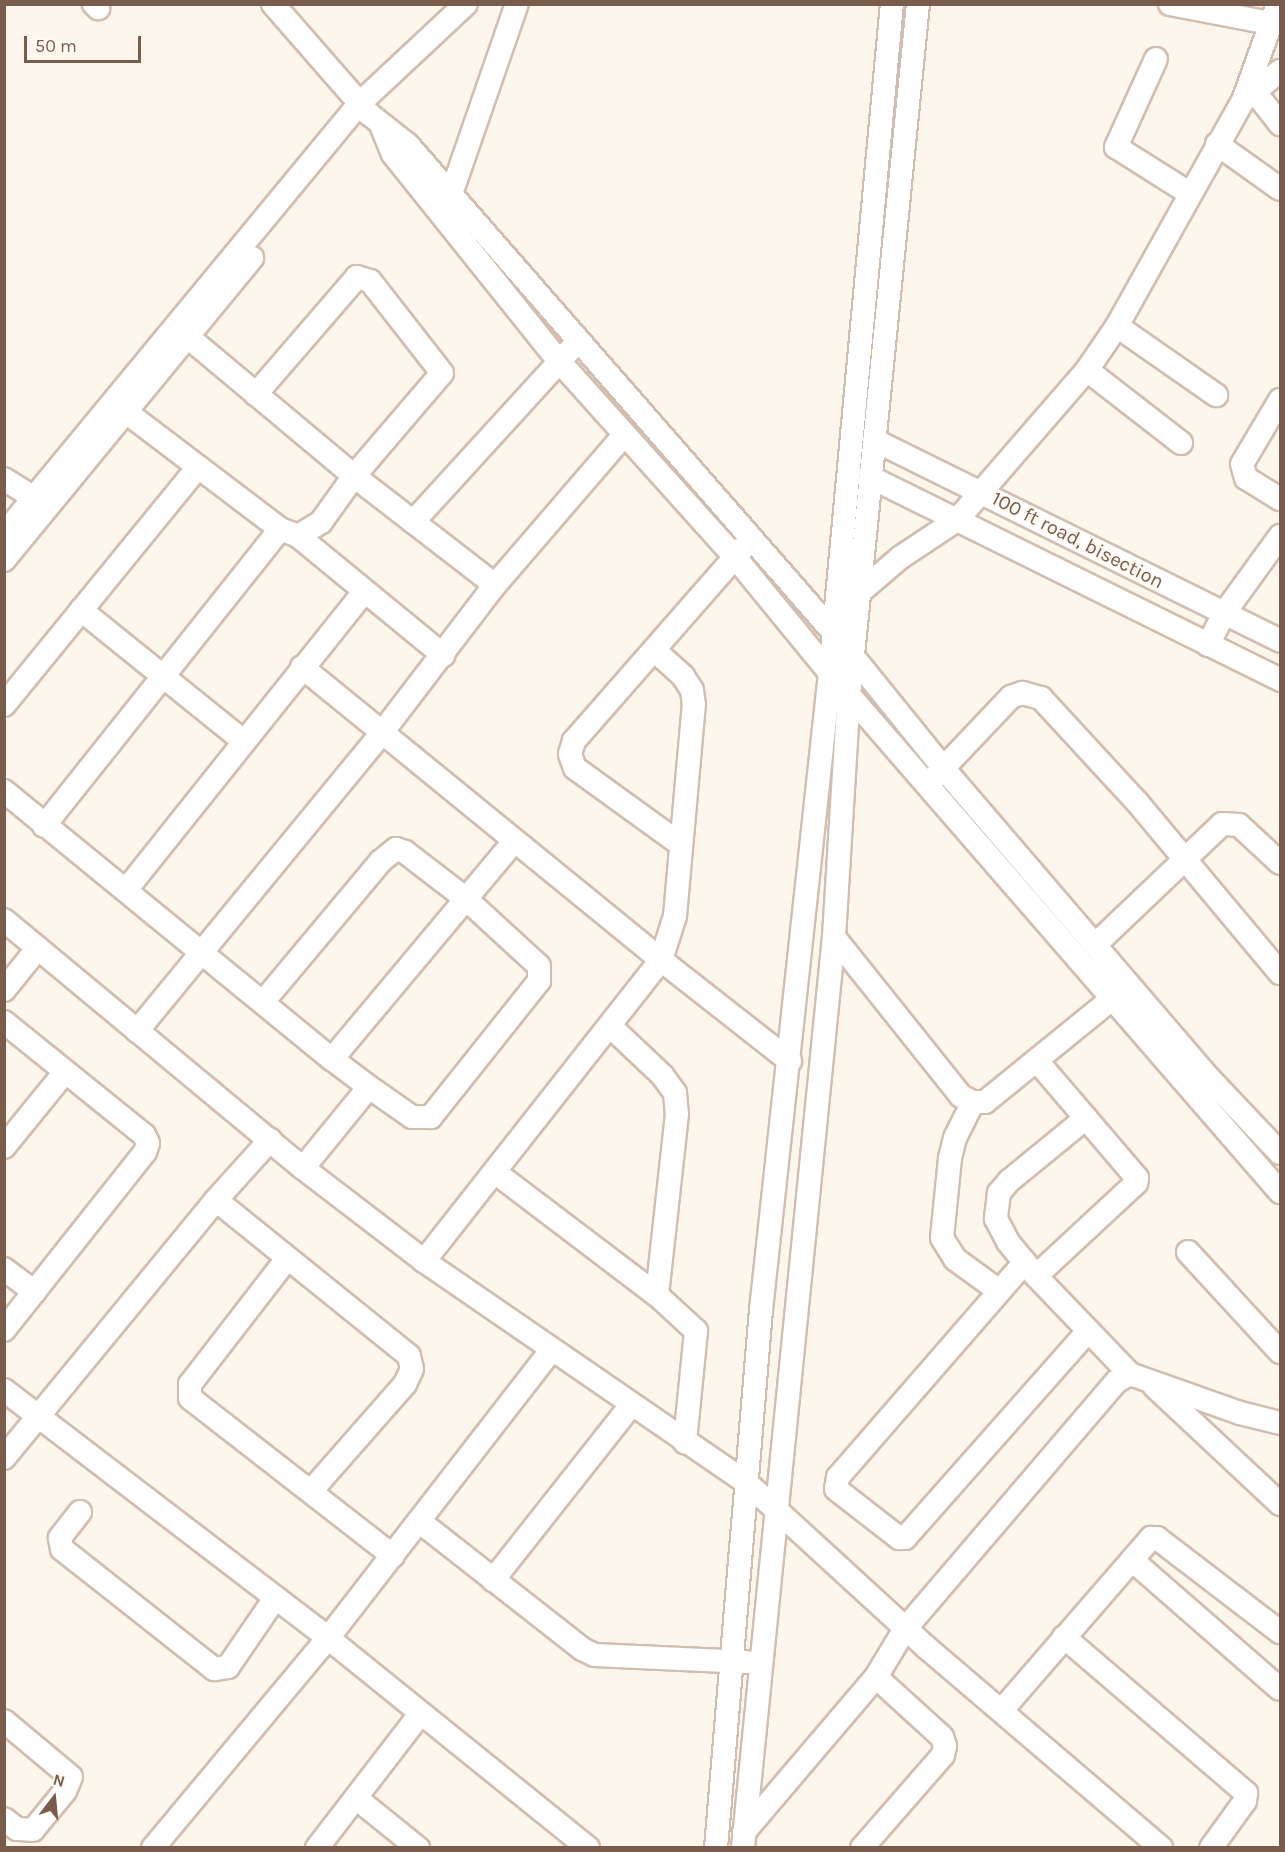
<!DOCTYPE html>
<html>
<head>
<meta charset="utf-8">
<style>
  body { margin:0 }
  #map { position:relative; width:1285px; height:1852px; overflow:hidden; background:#fdf6ec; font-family:Karla,sans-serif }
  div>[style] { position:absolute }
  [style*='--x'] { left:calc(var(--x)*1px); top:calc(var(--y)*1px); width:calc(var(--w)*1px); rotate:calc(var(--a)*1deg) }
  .roads { filter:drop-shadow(2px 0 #d1beb0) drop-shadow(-2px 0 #d1beb0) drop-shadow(0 2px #d1beb0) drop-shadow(0 -2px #d1beb0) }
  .minor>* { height:22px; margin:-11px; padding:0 11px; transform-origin:11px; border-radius:11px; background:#fff }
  span { translate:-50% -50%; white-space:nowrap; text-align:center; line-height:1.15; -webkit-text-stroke:4.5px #fffaf3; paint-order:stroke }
  .street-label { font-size:20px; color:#7a5c4d }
  .frame { position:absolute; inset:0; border:6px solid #7a5c4d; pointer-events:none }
  .north { position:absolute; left:24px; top:1768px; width:60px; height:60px; -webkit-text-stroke:4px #fffaf3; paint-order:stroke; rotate:16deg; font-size:16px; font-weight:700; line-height:24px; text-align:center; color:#7a5c4d }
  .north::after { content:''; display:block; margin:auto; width:21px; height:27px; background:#7a5c4d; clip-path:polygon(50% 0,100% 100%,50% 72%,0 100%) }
  .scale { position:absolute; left:24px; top:36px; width:117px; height:27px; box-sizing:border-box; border:3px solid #7a5c4d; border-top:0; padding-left:8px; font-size:18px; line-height:21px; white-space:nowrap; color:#7a5c4d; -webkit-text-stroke:4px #fffaf3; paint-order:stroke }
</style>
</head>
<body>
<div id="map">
  <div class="roads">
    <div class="minor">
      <i style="--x:94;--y:4;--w:6;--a:45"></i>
      <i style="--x:273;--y:4;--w:146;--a:48.9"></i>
      <i style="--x:369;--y:114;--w:50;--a:38.5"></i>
      <i style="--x:408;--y:145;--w:648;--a:48.88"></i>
      <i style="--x:834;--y:633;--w:175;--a:51"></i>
      <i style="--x:944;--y:769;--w:407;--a:49.4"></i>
      <i style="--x:1209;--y:1078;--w:103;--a:46.6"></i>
      <i style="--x:1170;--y:4;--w:102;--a:10.8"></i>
      <i style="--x:1156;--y:59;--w:97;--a:114.4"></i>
      <i style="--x:1116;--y:147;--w:86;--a:32.2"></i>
      <i style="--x:1255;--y:92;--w:41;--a:52"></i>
      <i style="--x:1244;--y:100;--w:46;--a:-38.9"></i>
      <i style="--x:381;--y:125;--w:31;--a:68"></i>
      <i style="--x:393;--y:154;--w:265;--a:51.3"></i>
      <i style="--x:559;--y:361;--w:263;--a:48.1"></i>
      <i style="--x:735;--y:557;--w:150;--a:50.7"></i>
      <i style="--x:830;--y:673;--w:687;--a:49.07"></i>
      <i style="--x:1217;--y:144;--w:77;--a:35.5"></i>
      <i style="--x:450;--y:197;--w:204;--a:-70.9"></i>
      <i style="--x:1117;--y:326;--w:121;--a:34.9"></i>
      <i style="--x:188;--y:337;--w:217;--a:39.9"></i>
      <i style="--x:354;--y:476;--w:178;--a:37.7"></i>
      <i style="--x:1087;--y:370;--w:119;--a:37.8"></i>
      <i style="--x:1280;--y:400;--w:74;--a:120.7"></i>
      <i style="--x:1242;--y:464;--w:15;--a:74"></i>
      <i style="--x:1246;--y:478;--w:40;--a:32"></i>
      <i style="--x:126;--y:412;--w:193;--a:37.2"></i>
      <i style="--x:874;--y:440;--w:453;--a:26.3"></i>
      <i style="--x:870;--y:477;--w:458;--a:26.3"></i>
      <i style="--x:4;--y:479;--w:36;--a:32"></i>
      <i style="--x:413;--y:522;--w:233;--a:-47.6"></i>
      <i style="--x:4;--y:534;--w:558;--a:-50.46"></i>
      <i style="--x:359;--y:104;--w:146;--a:-43.1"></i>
      <i style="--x:298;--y:536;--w:188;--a:39.4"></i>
      <i style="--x:4;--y:560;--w:391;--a:-50.6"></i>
      <i style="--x:851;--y:592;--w:9;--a:0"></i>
      <i style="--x:860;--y:592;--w:54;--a:-40.5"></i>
      <i style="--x:901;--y:557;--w:67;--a:-33.5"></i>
      <i style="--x:957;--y:520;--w:198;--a:-49.1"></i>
      <i style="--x:1087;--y:370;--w:53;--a:-55.7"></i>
      <i style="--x:1117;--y:326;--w:258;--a:-60.8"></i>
      <i style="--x:1243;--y:101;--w:103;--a:-70.2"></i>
      <i style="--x:81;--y:610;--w:207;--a:38.9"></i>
      <i style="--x:1208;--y:645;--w:37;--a:-63"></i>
      <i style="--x:1225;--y:612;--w:94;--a:-54.1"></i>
      <i style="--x:302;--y:667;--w:463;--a:39.2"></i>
      <i style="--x:661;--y:960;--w:46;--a:-72.3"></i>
      <i style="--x:675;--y:916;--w:212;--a:-84.9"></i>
      <i style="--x:694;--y:705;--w:15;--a:-98"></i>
      <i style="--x:692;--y:690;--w:17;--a:-123"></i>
      <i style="--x:683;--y:676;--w:38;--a:-138"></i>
      <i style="--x:4;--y:705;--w:307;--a:-50.8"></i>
      <i style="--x:934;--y:778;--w:112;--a:-46.5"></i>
      <i style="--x:1011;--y:697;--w:12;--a:-20"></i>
      <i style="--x:1022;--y:693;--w:20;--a:15"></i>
      <i style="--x:1041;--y:698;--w:142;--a:47.3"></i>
      <i style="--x:1137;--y:802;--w:223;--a:50.1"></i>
      <i style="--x:4;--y:791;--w:424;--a:39.3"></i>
      <i style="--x:44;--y:826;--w:379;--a:-51.5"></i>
      <i style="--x:280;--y:529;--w:19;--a:21"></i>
      <i style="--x:298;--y:536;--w:27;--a:-31"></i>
      <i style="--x:321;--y:522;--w:57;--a:-54.3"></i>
      <i style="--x:354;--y:476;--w:135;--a:-49.5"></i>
      <i style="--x:442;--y:373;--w:117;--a:-128"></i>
      <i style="--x:370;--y:281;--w:14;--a:-163"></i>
      <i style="--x:357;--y:277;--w:155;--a:130.8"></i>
      <i style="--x:680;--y:844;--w:130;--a:-144.1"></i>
      <i style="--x:575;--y:768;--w:15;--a:-110"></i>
      <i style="--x:570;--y:754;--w:14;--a:-73"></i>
      <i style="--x:574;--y:741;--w:257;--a:-48.8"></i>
      <i style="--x:126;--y:890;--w:380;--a:-51.4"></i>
      <i style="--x:4;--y:920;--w:388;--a:39.7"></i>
      <i style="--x:303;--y:1168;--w:153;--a:37.5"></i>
      <i style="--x:424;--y:1261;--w:392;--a:34.5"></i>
      <i style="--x:747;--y:1483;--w:243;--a:42.5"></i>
      <i style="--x:926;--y:1647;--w:309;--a:40.5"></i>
      <i style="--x:834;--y:937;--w:203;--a:51.4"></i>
      <i style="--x:961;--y:1096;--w:13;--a:27"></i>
      <i style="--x:973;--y:1102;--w:12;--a:0"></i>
      <i style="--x:985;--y:1102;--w:178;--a:-39.1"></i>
      <i style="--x:1096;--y:944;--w:174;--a:-43.6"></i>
      <i style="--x:1222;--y:824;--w:17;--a:3"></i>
      <i style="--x:1239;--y:825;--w:56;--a:42.8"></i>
      <i style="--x:4;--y:990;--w:54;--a:-51"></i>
      <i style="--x:263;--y:1002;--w:184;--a:-50.1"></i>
      <i style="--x:381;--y:861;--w:19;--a:-39"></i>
      <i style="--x:396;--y:849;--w:9;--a:18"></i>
      <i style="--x:405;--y:852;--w:76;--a:37.5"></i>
      <i style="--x:465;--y:898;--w:100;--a:42.6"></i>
      <i style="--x:539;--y:966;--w:15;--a:90"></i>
      <i style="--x:539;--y:981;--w:174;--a:128.5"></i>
      <i style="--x:431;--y:1117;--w:19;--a:180"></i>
      <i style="--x:412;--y:1117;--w:52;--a:-145.1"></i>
      <i style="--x:4;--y:1022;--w:180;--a:38.9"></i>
      <i style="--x:144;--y:1135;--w:9;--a:63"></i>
      <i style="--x:148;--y:1143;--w:9;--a:108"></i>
      <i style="--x:145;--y:1152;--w:227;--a:128.4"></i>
      <i style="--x:610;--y:1026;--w:71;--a:43.3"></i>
      <i style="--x:662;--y:1075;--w:22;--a:54"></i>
      <i style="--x:675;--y:1093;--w:21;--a:85"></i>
      <i style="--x:677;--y:1114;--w:182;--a:96.3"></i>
      <i style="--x:137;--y:1031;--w:389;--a:-50.6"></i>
      <i style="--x:384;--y:730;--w:183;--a:-52.6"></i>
      <i style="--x:495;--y:585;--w:198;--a:-49.3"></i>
      <i style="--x:973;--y:1102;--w:40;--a:116.6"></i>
      <i style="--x:955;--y:1138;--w:21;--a:104"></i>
      <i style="--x:950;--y:1158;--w:80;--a:95.7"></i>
      <i style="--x:942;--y:1238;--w:25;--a:58"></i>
      <i style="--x:955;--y:1259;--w:54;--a:36"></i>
      <i style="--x:1086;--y:1118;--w:99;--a:140.7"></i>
      <i style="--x:1009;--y:1181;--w:16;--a:130"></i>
      <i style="--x:999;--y:1193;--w:26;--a:97"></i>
      <i style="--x:996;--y:1219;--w:26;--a:62"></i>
      <i style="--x:1008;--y:1242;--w:44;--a:50.5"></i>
      <i style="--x:1036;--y:1276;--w:136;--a:46.2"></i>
      <i style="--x:4;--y:1147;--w:97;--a:-50.9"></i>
      <i style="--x:303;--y:1168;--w:104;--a:-50.8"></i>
      <i style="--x:369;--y:1087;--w:46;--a:-142.9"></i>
      <i style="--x:332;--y:1059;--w:284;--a:-50.1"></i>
      <i style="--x:496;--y:1173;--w:202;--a:37.2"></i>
      <i style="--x:657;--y:1295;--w:53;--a:42.7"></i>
      <i style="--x:696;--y:1331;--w:112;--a:95.7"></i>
      <i style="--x:216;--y:1200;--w:248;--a:38.9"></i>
      <i style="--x:409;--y:1356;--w:13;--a:77"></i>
      <i style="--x:412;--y:1369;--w:17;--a:115"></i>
      <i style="--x:405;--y:1384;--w:141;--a:131.3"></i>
      <i style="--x:1188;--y:1252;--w:136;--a:47.4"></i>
      <i style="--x:286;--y:1260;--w:157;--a:127.7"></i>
      <i style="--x:190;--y:1384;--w:14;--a:90"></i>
      <i style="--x:190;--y:1398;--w:257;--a:37.9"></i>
      <i style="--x:424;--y:1261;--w:383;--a:-51.8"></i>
      <i style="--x:661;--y:960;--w:164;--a:38.1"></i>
      <i style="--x:1025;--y:1262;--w:285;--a:131"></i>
      <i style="--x:838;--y:1477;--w:12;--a:99"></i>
      <i style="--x:836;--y:1489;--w:80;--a:37.9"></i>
      <i style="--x:899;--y:1538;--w:6;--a:0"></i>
      <i style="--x:905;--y:1538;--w:275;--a:-48.5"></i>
      <i style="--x:4;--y:1269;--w:38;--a:37"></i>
      <i style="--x:1036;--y:1276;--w:137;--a:-42.9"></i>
      <i style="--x:1136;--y:1183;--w:5;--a:-79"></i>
      <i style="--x:1137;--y:1178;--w:153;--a:-130.5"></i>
      <i style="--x:1154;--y:1386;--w:173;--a:43.1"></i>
      <i style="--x:4;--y:1390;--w:408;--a:37.4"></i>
      <i style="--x:328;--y:1638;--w:334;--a:38.9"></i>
      <i style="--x:4;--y:1458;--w:334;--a:-50.6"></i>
      <i style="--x:216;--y:1200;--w:81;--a:-48"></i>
      <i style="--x:80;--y:1512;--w:33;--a:128"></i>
      <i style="--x:60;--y:1538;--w:11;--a:80"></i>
      <i style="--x:62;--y:1549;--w:194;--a:38.3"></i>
      <i style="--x:214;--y:1669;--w:14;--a:-8"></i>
      <i style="--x:228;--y:1667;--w:83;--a:-55.7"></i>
      <i style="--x:419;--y:1521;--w:207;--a:38.1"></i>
      <i style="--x:582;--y:1649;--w:14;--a:25"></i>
      <i style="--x:595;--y:1655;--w:152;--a:2.6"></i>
      <i style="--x:1132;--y:1560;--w:196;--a:41.1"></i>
      <i style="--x:493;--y:1580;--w:223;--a:-51.7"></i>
      <i style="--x:1064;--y:1637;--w:240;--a:40.6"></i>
      <i style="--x:1246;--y:1793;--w:8;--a:97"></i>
      <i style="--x:1245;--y:1801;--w:58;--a:125.9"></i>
      <i style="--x:1002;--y:1710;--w:228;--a:-49.1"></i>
      <i style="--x:1151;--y:1538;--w:6;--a:0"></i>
      <i style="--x:1157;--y:1538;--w:155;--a:37.4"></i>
      <i style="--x:4;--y:1721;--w:87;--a:39.9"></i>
      <i style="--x:71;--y:1777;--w:15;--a:113"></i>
      <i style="--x:65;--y:1791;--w:50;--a:129.4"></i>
      <i style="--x:33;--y:1830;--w:16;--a:-176"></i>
      <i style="--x:17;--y:1829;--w:16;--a:-142"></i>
      <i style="--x:356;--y:1798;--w:80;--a:38.9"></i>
      <i style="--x:744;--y:1832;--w:204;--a:-49.6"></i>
      <i style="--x:876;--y:1677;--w:56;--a:-58.9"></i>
      <i style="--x:905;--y:1629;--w:326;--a:-49.5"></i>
      <i style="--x:1117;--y:1381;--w:15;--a:-28"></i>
      <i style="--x:1130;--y:1374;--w:117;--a:19.5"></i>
      <i style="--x:1240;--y:1413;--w:41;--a:14"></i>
      <i style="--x:153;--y:1848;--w:273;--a:-50.2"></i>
      <i style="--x:328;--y:1638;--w:363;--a:-52.2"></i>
      <i style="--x:317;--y:1848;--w:170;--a:-52.4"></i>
      <i style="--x:716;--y:1848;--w:540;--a:-85.22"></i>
      <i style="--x:761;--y:1310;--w:641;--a:-83.82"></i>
      <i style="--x:830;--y:673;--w:672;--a:-84.71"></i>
      <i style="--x:743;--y:1848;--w:916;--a:-84.3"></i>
      <i style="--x:834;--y:937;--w:242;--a:-86.5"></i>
      <i style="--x:849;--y:695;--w:694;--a:-84.3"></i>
      <i style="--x:862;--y:1848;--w:123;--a:-48.9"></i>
      <i style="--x:943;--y:1755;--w:9;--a:-77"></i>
      <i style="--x:945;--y:1746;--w:9;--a:-108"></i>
      <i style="--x:942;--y:1737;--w:89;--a:-137.7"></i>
    </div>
  </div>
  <div class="street-label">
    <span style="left:1078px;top:540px;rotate:27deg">100 ft road, bisection</span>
  </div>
  <div class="frame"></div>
  <div class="north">N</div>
  <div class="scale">50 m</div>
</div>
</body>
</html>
